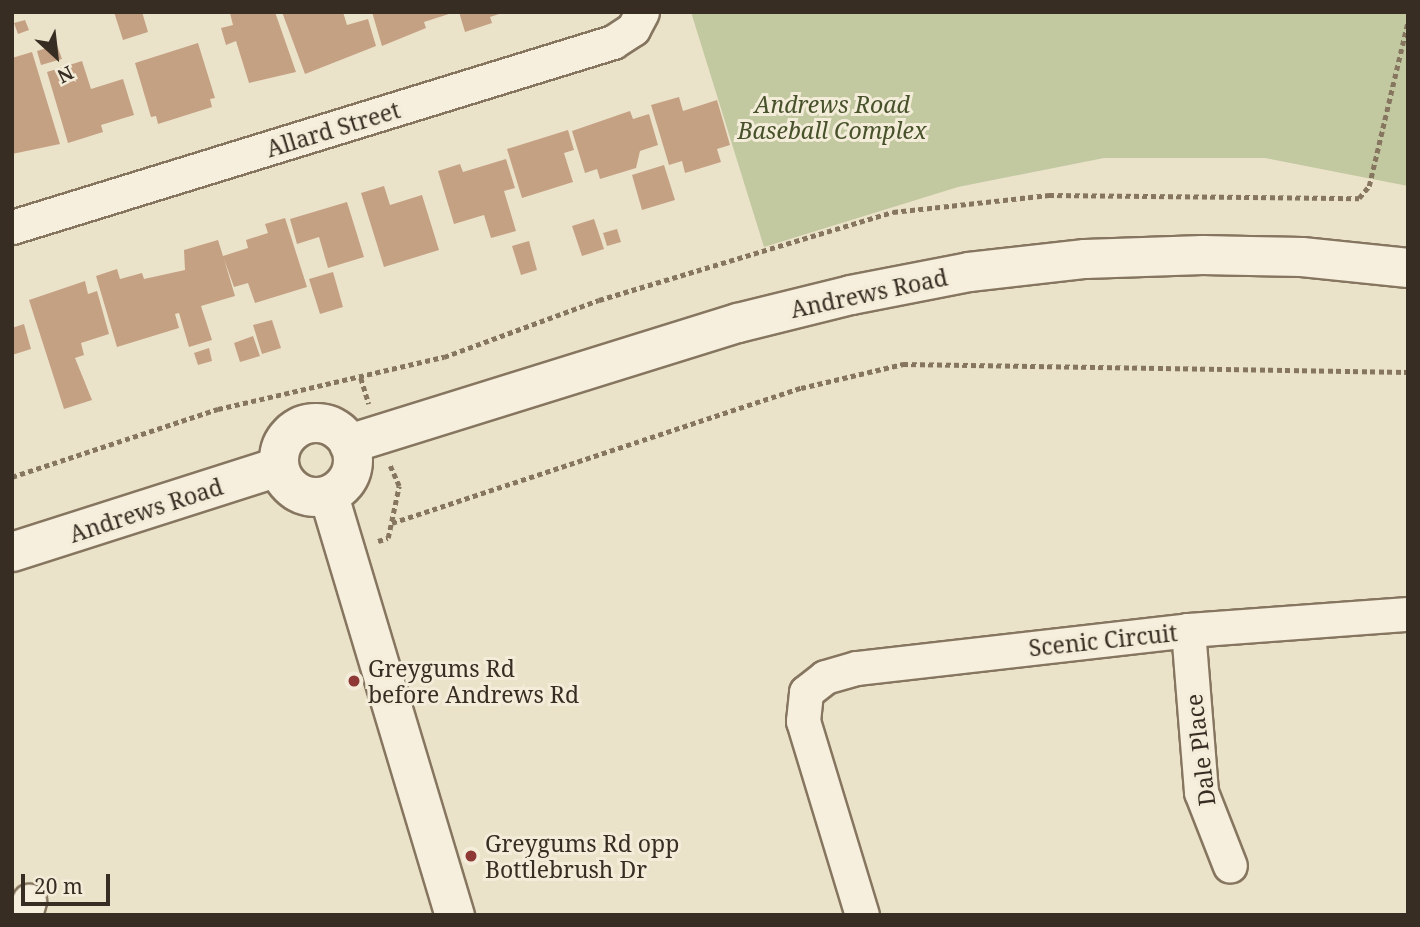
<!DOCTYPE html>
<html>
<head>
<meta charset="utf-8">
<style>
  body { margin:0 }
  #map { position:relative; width:1420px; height:927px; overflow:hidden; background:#ebe2ca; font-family:"Noto Serif",serif }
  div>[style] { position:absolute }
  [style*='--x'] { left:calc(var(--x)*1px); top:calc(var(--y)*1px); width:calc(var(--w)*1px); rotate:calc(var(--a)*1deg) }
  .green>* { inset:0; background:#c2c89f }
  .building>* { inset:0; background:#c5a184 }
  .path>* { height:4.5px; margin-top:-2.25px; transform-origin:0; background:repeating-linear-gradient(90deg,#867660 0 5px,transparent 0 8.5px) }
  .roads { filter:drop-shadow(2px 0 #867660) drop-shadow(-2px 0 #867660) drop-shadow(0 2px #867660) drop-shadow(0 -2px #867660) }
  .minor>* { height:33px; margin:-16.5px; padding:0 16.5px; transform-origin:16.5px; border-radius:16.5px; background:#f6efdd }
  .tertiary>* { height:38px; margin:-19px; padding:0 19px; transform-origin:19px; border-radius:19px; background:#f6efdd }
  .secondary>* { height:38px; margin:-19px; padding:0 19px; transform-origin:19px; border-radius:19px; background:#f6efdd }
  .secondary>.ring { margin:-19px; padding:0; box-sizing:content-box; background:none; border:38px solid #f6efdd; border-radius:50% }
  .dots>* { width:19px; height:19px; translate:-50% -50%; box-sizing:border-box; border:4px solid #f3ecd9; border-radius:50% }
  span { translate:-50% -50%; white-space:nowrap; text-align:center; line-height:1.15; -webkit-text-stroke:6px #f3ecd9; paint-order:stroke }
  .park-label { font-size:23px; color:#47522b; font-style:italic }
  .street-label { font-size:23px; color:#382d22 }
  .poi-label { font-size:23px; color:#382d22 }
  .left { translate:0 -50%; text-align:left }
  .frame { position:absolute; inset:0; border:14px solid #382d22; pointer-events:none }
  .north { position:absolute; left:21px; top:21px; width:70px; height:70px; -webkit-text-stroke:5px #f3ecd9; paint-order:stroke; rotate:153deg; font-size:19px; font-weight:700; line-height:28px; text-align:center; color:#382d22 }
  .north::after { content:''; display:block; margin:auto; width:24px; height:32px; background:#382d22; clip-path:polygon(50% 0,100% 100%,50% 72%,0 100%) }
  .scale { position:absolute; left:21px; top:874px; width:89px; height:32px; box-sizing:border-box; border:4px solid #382d22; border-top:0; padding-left:9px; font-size:21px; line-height:24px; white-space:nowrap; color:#382d22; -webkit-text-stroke:5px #f3ecd9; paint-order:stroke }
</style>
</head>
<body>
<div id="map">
  <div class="green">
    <i style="clip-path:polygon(691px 12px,1408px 12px,1408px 186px,1265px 158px,1104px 158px,958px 187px,764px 247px)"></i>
  </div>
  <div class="building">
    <i style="clip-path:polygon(114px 12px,142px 12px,148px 32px,123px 40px)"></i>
    <i style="clip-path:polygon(234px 12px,275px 12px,296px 72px,249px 83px,236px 41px,226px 45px,221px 28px,233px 25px,230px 13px)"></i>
    <i style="clip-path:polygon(282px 12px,343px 12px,347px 25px,368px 19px,376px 46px,305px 74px)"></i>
    <i style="clip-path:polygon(372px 12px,452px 12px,452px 13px,424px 22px,426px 28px,382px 46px)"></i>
    <i style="clip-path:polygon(459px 12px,501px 12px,502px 13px,490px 17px,492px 23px,465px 32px)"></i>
    <i style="clip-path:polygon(25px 20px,29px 30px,18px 34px,14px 23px)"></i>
    <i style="clip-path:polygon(198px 43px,215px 98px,210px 99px,212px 107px,158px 124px,156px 116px,151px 117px,135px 63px)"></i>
    <i style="clip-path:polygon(57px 45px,62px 59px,41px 65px,37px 51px)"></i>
    <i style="clip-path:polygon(32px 52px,60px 144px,12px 154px,12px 58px)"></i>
    <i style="clip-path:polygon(82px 61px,91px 89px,123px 79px,134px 115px,101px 125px,103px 132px,68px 143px,47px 72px)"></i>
    <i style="clip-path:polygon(679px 97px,683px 111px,717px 100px,730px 145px,717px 149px,721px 162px,685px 173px,682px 161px,669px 165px,651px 105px)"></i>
    <i style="clip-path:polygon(630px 111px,633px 119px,649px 114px,658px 145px,640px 151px,636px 168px,600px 179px,597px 169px,585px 173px,572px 131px)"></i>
    <i style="clip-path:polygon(568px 130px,574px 150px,564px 153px,573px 182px,522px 198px,507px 149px)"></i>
    <i style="clip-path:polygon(506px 159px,515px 188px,504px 191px,516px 231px,491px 238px,484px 215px,454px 224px,438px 171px,460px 164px,463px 172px)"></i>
    <i style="clip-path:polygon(664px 165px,675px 200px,642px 210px,632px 175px)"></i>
    <i style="clip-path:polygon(384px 186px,390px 205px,422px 195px,439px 250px,384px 267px,361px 193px)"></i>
    <i style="clip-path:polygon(347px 202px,364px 257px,328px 268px,319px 237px,297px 244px,290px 219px)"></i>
    <i style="clip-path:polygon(285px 218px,307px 287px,255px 303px,248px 283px,234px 287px,224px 259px,235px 296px,201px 306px,212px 340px,189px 347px,179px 313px,175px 314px,179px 328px,117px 347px,96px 276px,117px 269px,120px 279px,142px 273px,144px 279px,185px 270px,184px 250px,218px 240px,223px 256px,248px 248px,246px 240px,268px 233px,265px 224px)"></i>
    <i style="clip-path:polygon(594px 219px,604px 249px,582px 256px,572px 226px)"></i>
    <i style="clip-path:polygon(617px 229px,621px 242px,607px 246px,603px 233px)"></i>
    <i style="clip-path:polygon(529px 241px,537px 270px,521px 275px,512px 246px)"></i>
    <i style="clip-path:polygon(333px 272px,343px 307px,320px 314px,309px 279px)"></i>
    <i style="clip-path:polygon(85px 281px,88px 294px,97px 291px,109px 334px,81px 343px,84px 355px,75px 358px,92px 400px,64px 409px,29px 300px)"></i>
    <i style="clip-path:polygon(272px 320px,281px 348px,262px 354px,253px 325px)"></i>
    <i style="clip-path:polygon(24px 324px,31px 349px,12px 355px,12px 328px)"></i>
    <i style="clip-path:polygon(253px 336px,260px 356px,240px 362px,234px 343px)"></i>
    <i style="clip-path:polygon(209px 348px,212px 361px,198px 365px,194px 353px)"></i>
  </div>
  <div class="path">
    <i style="--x:361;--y:378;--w:27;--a:73"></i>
    <i style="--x:12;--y:477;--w:217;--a:-18.3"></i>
    <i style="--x:218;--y:409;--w:232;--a:-13"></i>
    <i style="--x:444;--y:357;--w:165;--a:-20.2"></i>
    <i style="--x:599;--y:300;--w:307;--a:-16.7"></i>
    <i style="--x:893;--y:212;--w:157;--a:-6.2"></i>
    <i style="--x:1049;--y:195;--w:310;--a:0.6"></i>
    <i style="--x:1359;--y:198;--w:16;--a:-50"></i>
    <i style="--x:1369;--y:186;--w:170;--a:-76.7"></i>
    <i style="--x:392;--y:523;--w:431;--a:-18.3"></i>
    <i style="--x:801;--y:388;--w:105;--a:-13.2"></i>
    <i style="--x:903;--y:364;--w:505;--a:0.91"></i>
    <i style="--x:378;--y:541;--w:10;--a:-17"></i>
    <i style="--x:388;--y:538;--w:53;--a:-78.1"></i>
    <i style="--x:399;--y:486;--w:22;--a:-114"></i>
  </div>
  <div class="roads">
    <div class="minor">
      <i style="--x:12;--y:227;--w:629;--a:-17.11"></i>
      <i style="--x:613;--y:42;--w:24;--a:-33"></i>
      <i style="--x:633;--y:29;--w:19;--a:-62"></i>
      <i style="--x:1188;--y:630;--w:163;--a:85.4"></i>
      <i style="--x:1201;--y:792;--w:79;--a:68.6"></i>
      <i style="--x:25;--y:915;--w:15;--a:-74"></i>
      <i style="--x:862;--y:915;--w:203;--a:-106.9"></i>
      <i style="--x:803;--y:721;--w:29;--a:-84"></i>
      <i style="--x:806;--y:692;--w:24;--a:-38"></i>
      <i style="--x:825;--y:677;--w:33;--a:-16"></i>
      <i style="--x:857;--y:668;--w:333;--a:-6.5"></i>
      <i style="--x:1188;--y:630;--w:221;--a:-4.2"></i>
    </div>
    <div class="tertiary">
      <i style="--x:329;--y:496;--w:438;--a:73.3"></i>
    </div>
    <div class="secondary">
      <i class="ring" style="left:279px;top:423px;width:36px;height:36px"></i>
      <i style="--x:349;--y:444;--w:407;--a:-17.3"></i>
      <i style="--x:738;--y:323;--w:116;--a:-13.9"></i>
      <i style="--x:851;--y:295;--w:120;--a:-11"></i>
      <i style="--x:969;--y:272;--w:117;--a:-6.4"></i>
      <i style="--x:1085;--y:259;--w:118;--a:-1.9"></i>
      <i style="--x:1203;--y:255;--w:99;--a:1.2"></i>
      <i style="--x:1302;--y:257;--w:107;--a:5.9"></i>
      <i style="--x:12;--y:552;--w:279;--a:-17.7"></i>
    </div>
  </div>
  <div class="dots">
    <i style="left:354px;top:681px;background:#8f3936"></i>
    <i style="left:471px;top:856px;background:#8f3936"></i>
  </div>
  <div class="park-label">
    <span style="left:832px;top:117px">Andrews Road<br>Baseball Complex</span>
  </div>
  <div class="street-label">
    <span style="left:333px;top:129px;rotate:-17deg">Allard Street</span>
    <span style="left:869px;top:293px;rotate:-12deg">Andrews Road</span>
    <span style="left:146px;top:510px;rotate:-18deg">Andrews Road</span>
    <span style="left:1103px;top:640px;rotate:-6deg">Scenic Circuit</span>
    <span style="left:1200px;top:750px;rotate:-97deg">Dale Place</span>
  </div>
  <div class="poi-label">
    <span class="left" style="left:368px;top:681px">Greygums Rd<br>before Andrews Rd</span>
    <span class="left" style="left:485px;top:856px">Greygums Rd opp<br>Bottlebrush Dr</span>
  </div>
  <div class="frame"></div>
  <div class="north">N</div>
  <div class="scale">20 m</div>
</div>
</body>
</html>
